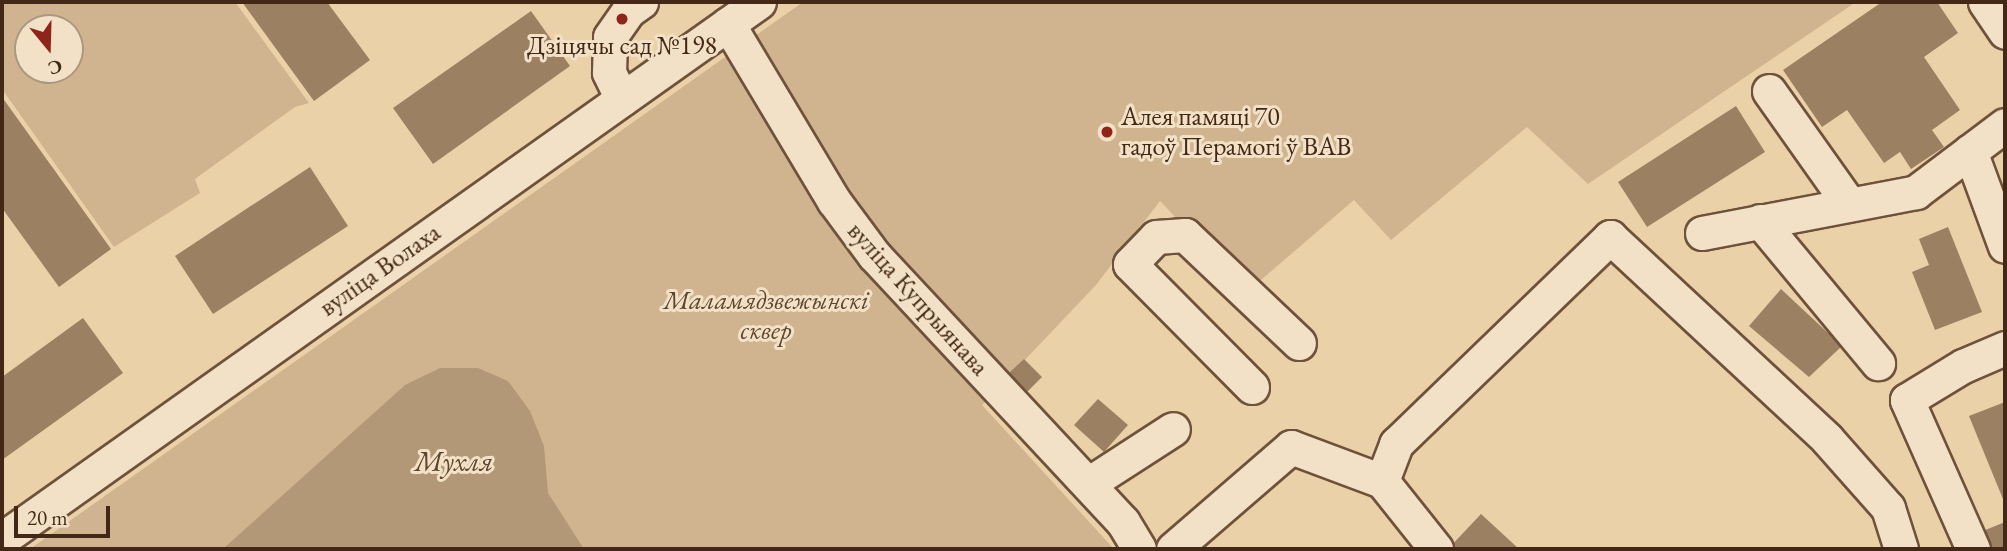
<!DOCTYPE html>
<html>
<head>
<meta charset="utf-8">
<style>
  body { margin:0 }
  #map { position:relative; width:2007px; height:551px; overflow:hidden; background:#ebd1a8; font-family:"EB Garamond",serif }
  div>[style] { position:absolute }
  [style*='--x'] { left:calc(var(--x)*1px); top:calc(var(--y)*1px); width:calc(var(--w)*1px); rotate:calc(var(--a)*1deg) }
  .green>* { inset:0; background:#cfb48f }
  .water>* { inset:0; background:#b29877 }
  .building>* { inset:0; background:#9b8062 }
  .roads { filter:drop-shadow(2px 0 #6e523b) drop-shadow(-2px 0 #6e523b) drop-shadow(0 2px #6e523b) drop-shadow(0 -2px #6e523b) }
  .minor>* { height:33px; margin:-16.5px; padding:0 16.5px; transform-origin:16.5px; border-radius:16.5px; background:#f2e1c6 }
  .dots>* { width:19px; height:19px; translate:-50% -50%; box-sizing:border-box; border:4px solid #f2e1c6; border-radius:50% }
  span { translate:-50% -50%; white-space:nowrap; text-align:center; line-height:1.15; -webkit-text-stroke:6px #f2e1c6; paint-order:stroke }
  .poi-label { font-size:26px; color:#442817 }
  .left { translate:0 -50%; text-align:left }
  .street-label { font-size:26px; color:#442817 }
  .park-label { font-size:26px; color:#60442f; font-style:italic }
  .water-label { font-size:28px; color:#60442f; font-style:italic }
  .frame { position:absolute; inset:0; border:4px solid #442817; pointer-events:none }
  .north { position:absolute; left:14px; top:14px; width:70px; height:70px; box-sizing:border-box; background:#f2e1c6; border:2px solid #ac9780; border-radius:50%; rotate:161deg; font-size:19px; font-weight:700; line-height:28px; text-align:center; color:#442817 }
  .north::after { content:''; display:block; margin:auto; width:24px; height:32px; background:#8f2418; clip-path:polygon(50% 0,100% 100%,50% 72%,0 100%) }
  .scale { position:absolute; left:14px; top:506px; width:96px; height:32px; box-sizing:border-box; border:4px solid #442817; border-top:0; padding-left:9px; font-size:21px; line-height:24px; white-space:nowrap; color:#442817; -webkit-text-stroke:5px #f2e1c6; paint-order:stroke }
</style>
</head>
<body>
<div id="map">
  <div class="green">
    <i style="clip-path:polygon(evenodd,2px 2px,235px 2px,309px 103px,295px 107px,195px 179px,200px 193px,114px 247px,2px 89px,2px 2px,28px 28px,70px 28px,70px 70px,28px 70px,28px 28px)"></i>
    <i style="clip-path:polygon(803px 2px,1856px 2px,1588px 184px,1527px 127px,1391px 240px,1354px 200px,1247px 292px,1160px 201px,1096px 285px,982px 405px,1114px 549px,30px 549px)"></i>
  </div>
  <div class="water">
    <i style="clip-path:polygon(440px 368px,478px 368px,508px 381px,530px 411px,544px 446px,548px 493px,584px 549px,223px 549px,405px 385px)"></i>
  </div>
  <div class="building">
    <i style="clip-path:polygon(242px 2px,327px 2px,370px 60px,314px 101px)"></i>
    <i style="clip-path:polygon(1882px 2px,1937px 2px,1958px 33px,1924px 57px,1960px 110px,1932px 130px,1944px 147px,1911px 169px,1900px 152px,1884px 163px,1847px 110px,1822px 127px,1783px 70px)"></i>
    <i style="clip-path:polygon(531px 11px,570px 66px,433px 164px,393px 108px)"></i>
    <i style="clip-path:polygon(2px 97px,111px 249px,59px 287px,2px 208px)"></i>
    <i style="clip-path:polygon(1736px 106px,1765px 152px,1647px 227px,1618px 182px)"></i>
    <i style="clip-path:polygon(310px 167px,348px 226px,213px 314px,175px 256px)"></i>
    <i style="clip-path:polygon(1948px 227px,1982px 312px,1935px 330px,1912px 272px,1929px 265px,1919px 239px)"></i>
    <i style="clip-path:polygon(1781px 289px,1842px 346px,1809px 377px,1749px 326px)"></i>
    <i style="clip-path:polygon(83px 318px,123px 373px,2px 460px,2px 377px)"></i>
    <i style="clip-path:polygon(1024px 359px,1042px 377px,1027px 392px,1009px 373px)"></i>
    <i style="clip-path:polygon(1098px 399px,1128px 425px,1104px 452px,1074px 425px)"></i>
    <i style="clip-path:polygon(2005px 402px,2005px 504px,1969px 416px)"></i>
    <i style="clip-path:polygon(1481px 514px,1519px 549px,1448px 549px)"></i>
    <i style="clip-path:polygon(2005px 522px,2005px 549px,1991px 549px,1983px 531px)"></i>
  </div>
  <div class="roads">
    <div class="minor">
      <i style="--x:1985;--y:2;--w:36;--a:56"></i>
      <i style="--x:728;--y:24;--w:206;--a:59.1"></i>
      <i style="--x:834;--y:201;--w:67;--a:53.5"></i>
      <i style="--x:874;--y:255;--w:365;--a:47"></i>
      <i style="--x:1123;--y:522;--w:31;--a:59"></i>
      <i style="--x:1769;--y:91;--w:138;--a:54.7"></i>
      <i style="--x:622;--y:99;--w:30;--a:-116"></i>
      <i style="--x:609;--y:72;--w:35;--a:-88"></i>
      <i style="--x:610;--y:37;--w:32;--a:-55"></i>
      <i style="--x:628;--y:11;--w:16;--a:-35"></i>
      <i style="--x:1970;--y:151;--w:101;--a:69.8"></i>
      <i style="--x:1760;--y:221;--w:185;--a:50.3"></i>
      <i style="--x:1702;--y:233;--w:218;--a:-10.8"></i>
      <i style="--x:1916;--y:192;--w:111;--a:-37"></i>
      <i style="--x:1252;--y:387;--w:173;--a:-134.8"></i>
      <i style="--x:1130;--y:264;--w:37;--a:-46"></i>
      <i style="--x:1156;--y:237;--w:29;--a:-4"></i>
      <i style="--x:1185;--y:235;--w:157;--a:43.5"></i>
      <i style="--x:1382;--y:481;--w:40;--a:-69"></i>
      <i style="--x:1396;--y:444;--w:298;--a:-44"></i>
      <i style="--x:1610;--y:237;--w:296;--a:42.9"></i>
      <i style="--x:1827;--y:439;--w:92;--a:48.5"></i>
      <i style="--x:1888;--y:508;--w:43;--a:72.4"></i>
      <i style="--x:1088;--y:484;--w:101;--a:-32.9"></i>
      <i style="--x:2;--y:539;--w:928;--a:-35.35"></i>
      <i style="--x:1173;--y:549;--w:156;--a:-40.8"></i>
      <i style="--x:1291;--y:447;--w:97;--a:20.5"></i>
      <i style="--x:1382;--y:481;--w:87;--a:51.5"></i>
      <i style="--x:1973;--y:549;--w:163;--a:-113.9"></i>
      <i style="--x:1907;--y:400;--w:66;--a:-31.3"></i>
      <i style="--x:1963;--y:366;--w:46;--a:-23.2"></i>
    </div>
  </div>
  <div class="dots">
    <i style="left:622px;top:19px;background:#8f2418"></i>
    <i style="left:1107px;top:132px;background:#8f2418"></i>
  </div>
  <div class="poi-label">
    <span style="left:622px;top:46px">Дзіцячы сад №198</span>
    <span class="left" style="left:1121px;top:132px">Алея памяці 70<br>гадоў Перамогі ў ВАВ</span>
  </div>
  <div class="street-label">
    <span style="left:380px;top:270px;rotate:-35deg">вуліца Волаха</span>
    <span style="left:918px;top:299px;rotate:48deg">вуліца Купрыянава</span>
  </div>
  <div class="park-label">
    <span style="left:766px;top:316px">Маламядзвежынскі<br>сквер</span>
  </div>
  <div class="water-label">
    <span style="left:454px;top:461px">Мухля</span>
  </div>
  <div class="frame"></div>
  <div class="north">С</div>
  <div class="scale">20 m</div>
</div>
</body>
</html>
